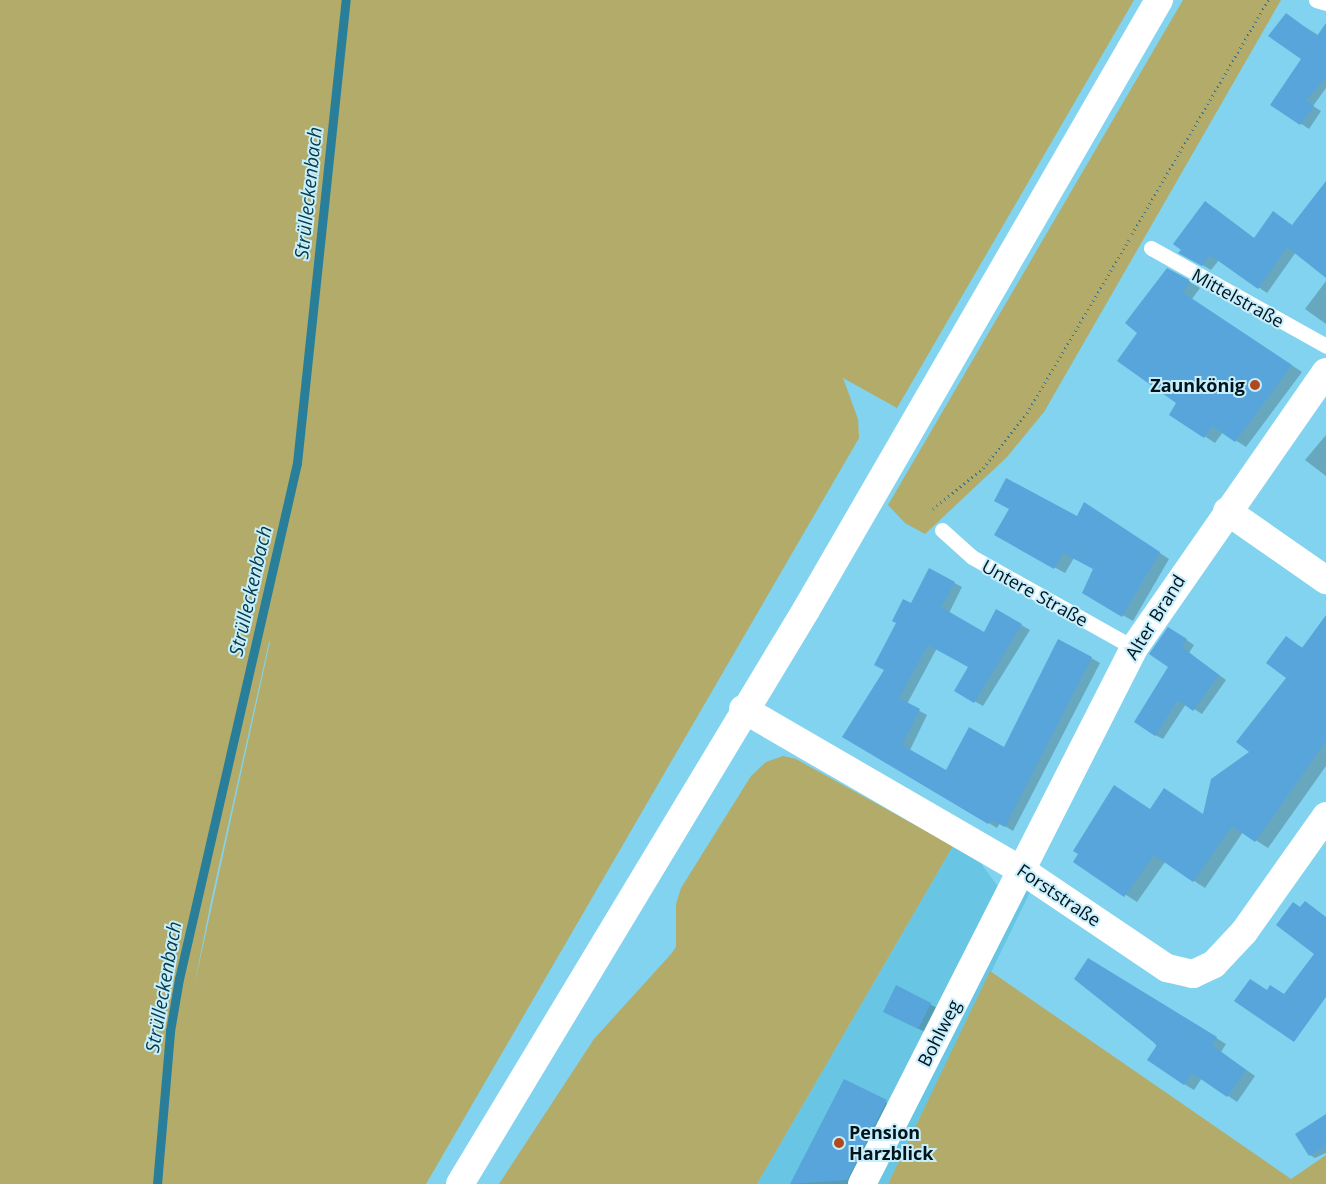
<!DOCTYPE html>
<html>
<head>
<meta charset="utf-8">
<style>
  body { margin:0 }
  #map { position:relative; width:1326px; height:1184px; overflow:hidden; background:#81d3ef; font-family:"Open Sans",sans-serif }
  div>[style] { position:absolute }
  [style*='--x'] { left:calc(var(--x)*1px); top:calc(var(--y)*1px); width:calc(var(--w)*1px); rotate:calc(var(--a)*1deg) }
  .built>* { inset:0; background:#69c5e4 }
  .green>* { inset:0; background:#b3ab6a }
  .shadow>* { inset:0; background:#0003 }
  .stream>* { height:9px; margin:-4.5px; padding:0 4.5px; transform-origin:4.5px; border-radius:4.5px; background:#297f99 }
  .building>* { inset:0; background:#58a5dc }
  .path>* { height:3px; margin-top:-1.5px; transform-origin:0; background:repeating-linear-gradient(90deg,#427587 0 1px,transparent 0 5px) }
  .service>* { height:15px; margin:-7.5px; padding:0 7.5px; transform-origin:7.5px; border-radius:7.5px; background:#fff }
  .minor>* { height:28px; margin:-14px; padding:0 14px; transform-origin:14px; border-radius:14px; background:#fff }
  .secondary>* { height:28px; margin:-14px; padding:0 14px; transform-origin:14px; border-radius:14px; background:#fff }
  .dots>* { width:14px; height:14px; translate:-50% -50%; box-sizing:border-box; border:2px solid #c7eefc; border-radius:50% }
  span { translate:-50% -50%; white-space:nowrap; text-align:center; line-height:1.15; -webkit-text-stroke:4px #c7eefc; paint-order:stroke }
  .street-label { font-size:18px; color:#00141c }
  .poi-label { font-size:18px; color:#00141c; font-weight:700 }
  .right { translate:-100% -50%; text-align:right }
  .left { translate:0 -50%; text-align:left }
  .water-label { font-size:19px; color:#053a48; font-style:italic }
</style>
</head>
<body>
<div id="map">
  <div class="built">
    <i style="clip-path:polygon(953px 846px,980px 862px,999px 888px,1033px 886px,888px 1184px,757px 1184px)"></i>
  </div>
  <div class="green">
    <i style="clip-path:polygon(evenodd,0 0,1134px 0,897px 408px,843px 378px,858px 419px,859px 438px,426px 1184px,0 1184px,0 0,269px 642px,270px 642px,194px 987px,211px 901px,269px 642px)"></i>
    <i style="clip-path:polygon(1183px 0,1281px 0,1044px 412px,1007px 457px,925px 534px,905px 523px,888px 505px)"></i>
    <i style="clip-path:polygon(783px 756px,796px 759px,953px 846px,757px 1184px,499px 1184px,594px 1039px,671px 954px,676px 947px,676px 904px,681px 888px,751px 776px,766px 762px)"></i>
    <i style="clip-path:polygon(990px 971px,1291px 1179px,1326px 1155px,1326px 1184px,888px 1184px)"></i>
  </div>
  <div class="shadow">
    <i style="clip-path:polygon(1294px 20px,1326px 40px,1326px 88px,1313px 106px,1321px 111px,1309px 129px,1272px 104px,1303px 59px)"></i>
    <i style="clip-path:polygon(1326px 206px,1326px 276px,1296px 252px,1267px 293px,1219px 260px,1211px 270px,1180px 252px,1214px 208px,1255px 239px,1293px 226px)"></i>
    <i style="clip-path:polygon(1167px 269px,1200px 288px,1192px 299px,1302px 372px,1246px 447px,1223px 432px,1215px 443px,1171px 414px,1178px 403px,1139px 333px)"></i>
    <i style="clip-path:polygon(1326px 281px,1326px 324px,1305px 309px)"></i>
    <i style="clip-path:polygon(1326px 435px,1326px 476px,1305px 460px)"></i>
    <i style="clip-path:polygon(1010px 509px,1077px 517px,1094px 510px,1169px 559px,1133px 621px,1083px 592px,1095px 569px,1074px 558px,1065px 573px,996px 535px)"></i>
    <i style="clip-path:polygon(930px 570px,962px 587px,949px 613px,984px 634px,997px 611px,1030px 630px,983px 706px,956px 691px,970px 667px,937px 648px,907px 704px,927px 715px,910px 750px,946px 771px,1004px 749px,1059px 640px,1100px 663px,1013px 831px,1000px 823px,997px 828px,844px 736px,886px 670px)"></i>
    <i style="clip-path:polygon(1326px 620px,1326px 766px,1268px 848px,1243px 832px,1205px 888px,1165px 862px,1137px 902px,1075px 862px,1151px 810px,1204px 815px,1251px 752px,1288px 678px,1286px 638px,1303px 648px)"></i>
    <i style="clip-path:polygon(1176px 633px,1194px 645px,1189px 653px,1226px 680px,1202px 714px,1186px 704px,1163px 739px,1155px 735px)"></i>
    <i style="clip-path:polygon(1099px 966px,1226px 1044px,1221px 1052px,1255px 1076px,1237px 1102px,1202px 1078px,1194px 1090px,1184px 1084px)"></i>
    <i style="clip-path:polygon(897px 987px,941px 1010px,929px 1034px,895px 1017px)"></i>
    <i style="clip-path:polygon(844px 1080px,902px 1111px,866px 1184px,791px 1184px)"></i>
    <i style="clip-path:polygon(1326px 1116px,1326px 1153px,1315px 1158px,1310px 1155px)"></i>
  </div>
  <div class="stream">
    <i style="--x:157;--y:1184;--w:154;--a:-85.1"></i>
    <i style="--x:170;--y:1031;--w:53;--a:-80.2"></i>
    <i style="--x:179;--y:979;--w:529;--a:-77.12"></i>
    <i style="--x:297;--y:463;--w:466;--a:-84"></i>
  </div>
  <div class="building">
    <i style="clip-path:polygon(1286px 13px,1317px 36px,1326px 23px,1326px 78px,1306px 100px,1314px 106px,1300px 125px,1270px 105px,1301px 59px,1268px 36px)"></i>
    <i style="clip-path:polygon(1326px 181px,1326px 278px,1287px 247px,1258px 289px,1210px 255px,1202px 266px,1178px 253px,1181px 250px,1173px 244px,1205px 201px,1254px 238px,1273px 211px,1292px 225px)"></i>
    <i style="clip-path:polygon(1167px 268px,1191px 281px,1182px 292px,1292px 365px,1235px 442px,1212px 426px,1204px 438px,1169px 415px,1176px 403px,1117px 361px,1137px 333px,1125px 323px)"></i>
    <i style="clip-path:polygon(1006px 478px,1077px 516px,1084px 502px,1160px 552px,1122px 617px,1082px 593px,1093px 569px,1063px 553px,1054px 569px,994px 535px,1009px 509px,994px 501px)"></i>
    <i style="clip-path:polygon(929px 568px,955px 582px,941px 607px,984px 632px,996px 609px,1022px 624px,974px 703px,954px 691px,968px 667px,928px 645px,899px 698px,920px 709px,902px 745px,946px 770px,969px 727px,1004px 747px,1058px 639px,1092px 657px,1005px 827px,991px 820px,988px 824px,842px 737px,884px 670px,874px 665px,896px 623px,892px 621px,903px 599px,911px 603px)"></i>
    <i style="clip-path:polygon(1326px 615px,1326px 741px,1255px 842px,1232px 826px,1193px 882px,1154px 855px,1124px 897px,1073px 862px,1078px 854px,1073px 851px,1114px 785px,1150px 809px,1164px 788px,1203px 814px,1211px 779px,1249px 752px,1236px 742px,1286px 678px,1266px 663px,1286px 636px,1302px 648px)"></i>
    <i style="clip-path:polygon(1168px 627px,1187px 639px,1182px 647px,1219px 675px,1193px 711px,1178px 700px,1155px 736px,1134px 722px,1168px 667px,1149px 654px)"></i>
    <i style="clip-path:polygon(1305px 901px,1326px 917px,1326px 997px,1294px 1042px,1234px 1001px,1250px 979px,1267px 990px,1270px 985px,1284px 994px,1314px 954px,1276px 925px,1293px 902px,1300px 907px)"></i>
    <i style="clip-path:polygon(1088px 958px,1217px 1037px,1212px 1045px,1246px 1070px,1227px 1097px,1192px 1073px,1184px 1085px,1147px 1060px,1157px 1045px,1074px 979px)"></i>
    <i style="clip-path:polygon(896px 985px,931px 1003px,918px 1029px,883px 1012px)"></i>
    <i style="clip-path:polygon(844px 1079px,887px 1100px,847px 1180px,790px 1184px)"></i>
    <i style="clip-path:polygon(1326px 1114px,1326px 1146px,1309px 1156px,1295px 1134px)"></i>
  </div>
  <div class="path">
    <i style="--x:1132;--y:234;--w:271;--a:-59.8"></i>
    <i style="--x:933;--y:509;--w:65;--a:-39.4"></i>
    <i style="--x:983;--y:468;--w:70;--a:-51.3"></i>
    <i style="--x:1027;--y:413;--w:201;--a:-59.5"></i>
  </div>
  <div class="service">
    <i style="--x:1316;--y:0;--w:10;--a:17"></i>
    <i style="--x:1151;--y:248;--w:201;--a:29.2"></i>
    <i style="--x:942;--y:530;--w:40;--a:42"></i>
    <i style="--x:972;--y:557;--w:186;--a:29.3"></i>
  </div>
  <div class="minor">
    <i style="--x:1227;--y:511;--w:121;--a:34.9"></i>
    <i style="--x:743;--y:709;--w:323;--a:30.1"></i>
    <i style="--x:1023;--y:871;--w:174;--a:34"></i>
    <i style="--x:1167;--y:968;--w:27;--a:13"></i>
    <i style="--x:1193;--y:974;--w:23;--a:-25"></i>
    <i style="--x:1214;--y:964;--w:44;--a:-46.8"></i>
    <i style="--x:1244;--y:932;--w:142;--a:-54.7"></i>
    <i style="--x:862;--y:1184;--w:601;--a:-63.09"></i>
    <i style="--x:1134;--y:648;--w:336;--a:-55.2"></i>
  </div>
  <div class="secondary">
    <i style="--x:460;--y:1184;--w:670;--a:-58.92"></i>
    <i style="--x:806;--y:610;--w:705;--a:-59.94"></i>
  </div>
  <div class="dots">
    <i style="left:1255px;top:385px;background:#b04a1d"></i>
    <i style="left:839px;top:1143px;background:#b04a1d"></i>
  </div>
  <div class="street-label">
    <span style="left:1238px;top:298px;rotate:29deg">Mittelstraße</span>
    <span style="left:1035px;top:593px;rotate:29deg">Untere Straße</span>
    <span style="left:1155px;top:617px;rotate:-58deg">Alter Brand</span>
    <span style="left:1059px;top:895px;rotate:34deg">Forststraße</span>
    <span style="left:939px;top:1033px;rotate:-63deg">Bohlweg</span>
  </div>
  <div class="poi-label">
    <span class="right" style="left:1245px;top:385px">Zaunkönig</span>
    <span class="left" style="left:849px;top:1143px">Pension<br>Harzblick</span>
  </div>
  <div class="water-label">
    <span style="left:309px;top:193px;rotate:-84deg">Strülleckenbach</span>
    <span style="left:251px;top:591px;rotate:-77deg">Strülleckenbach</span>
    <span style="left:164px;top:987px;rotate:-80deg">Strülleckenbach</span>
  </div>
</div>
</body>
</html>
